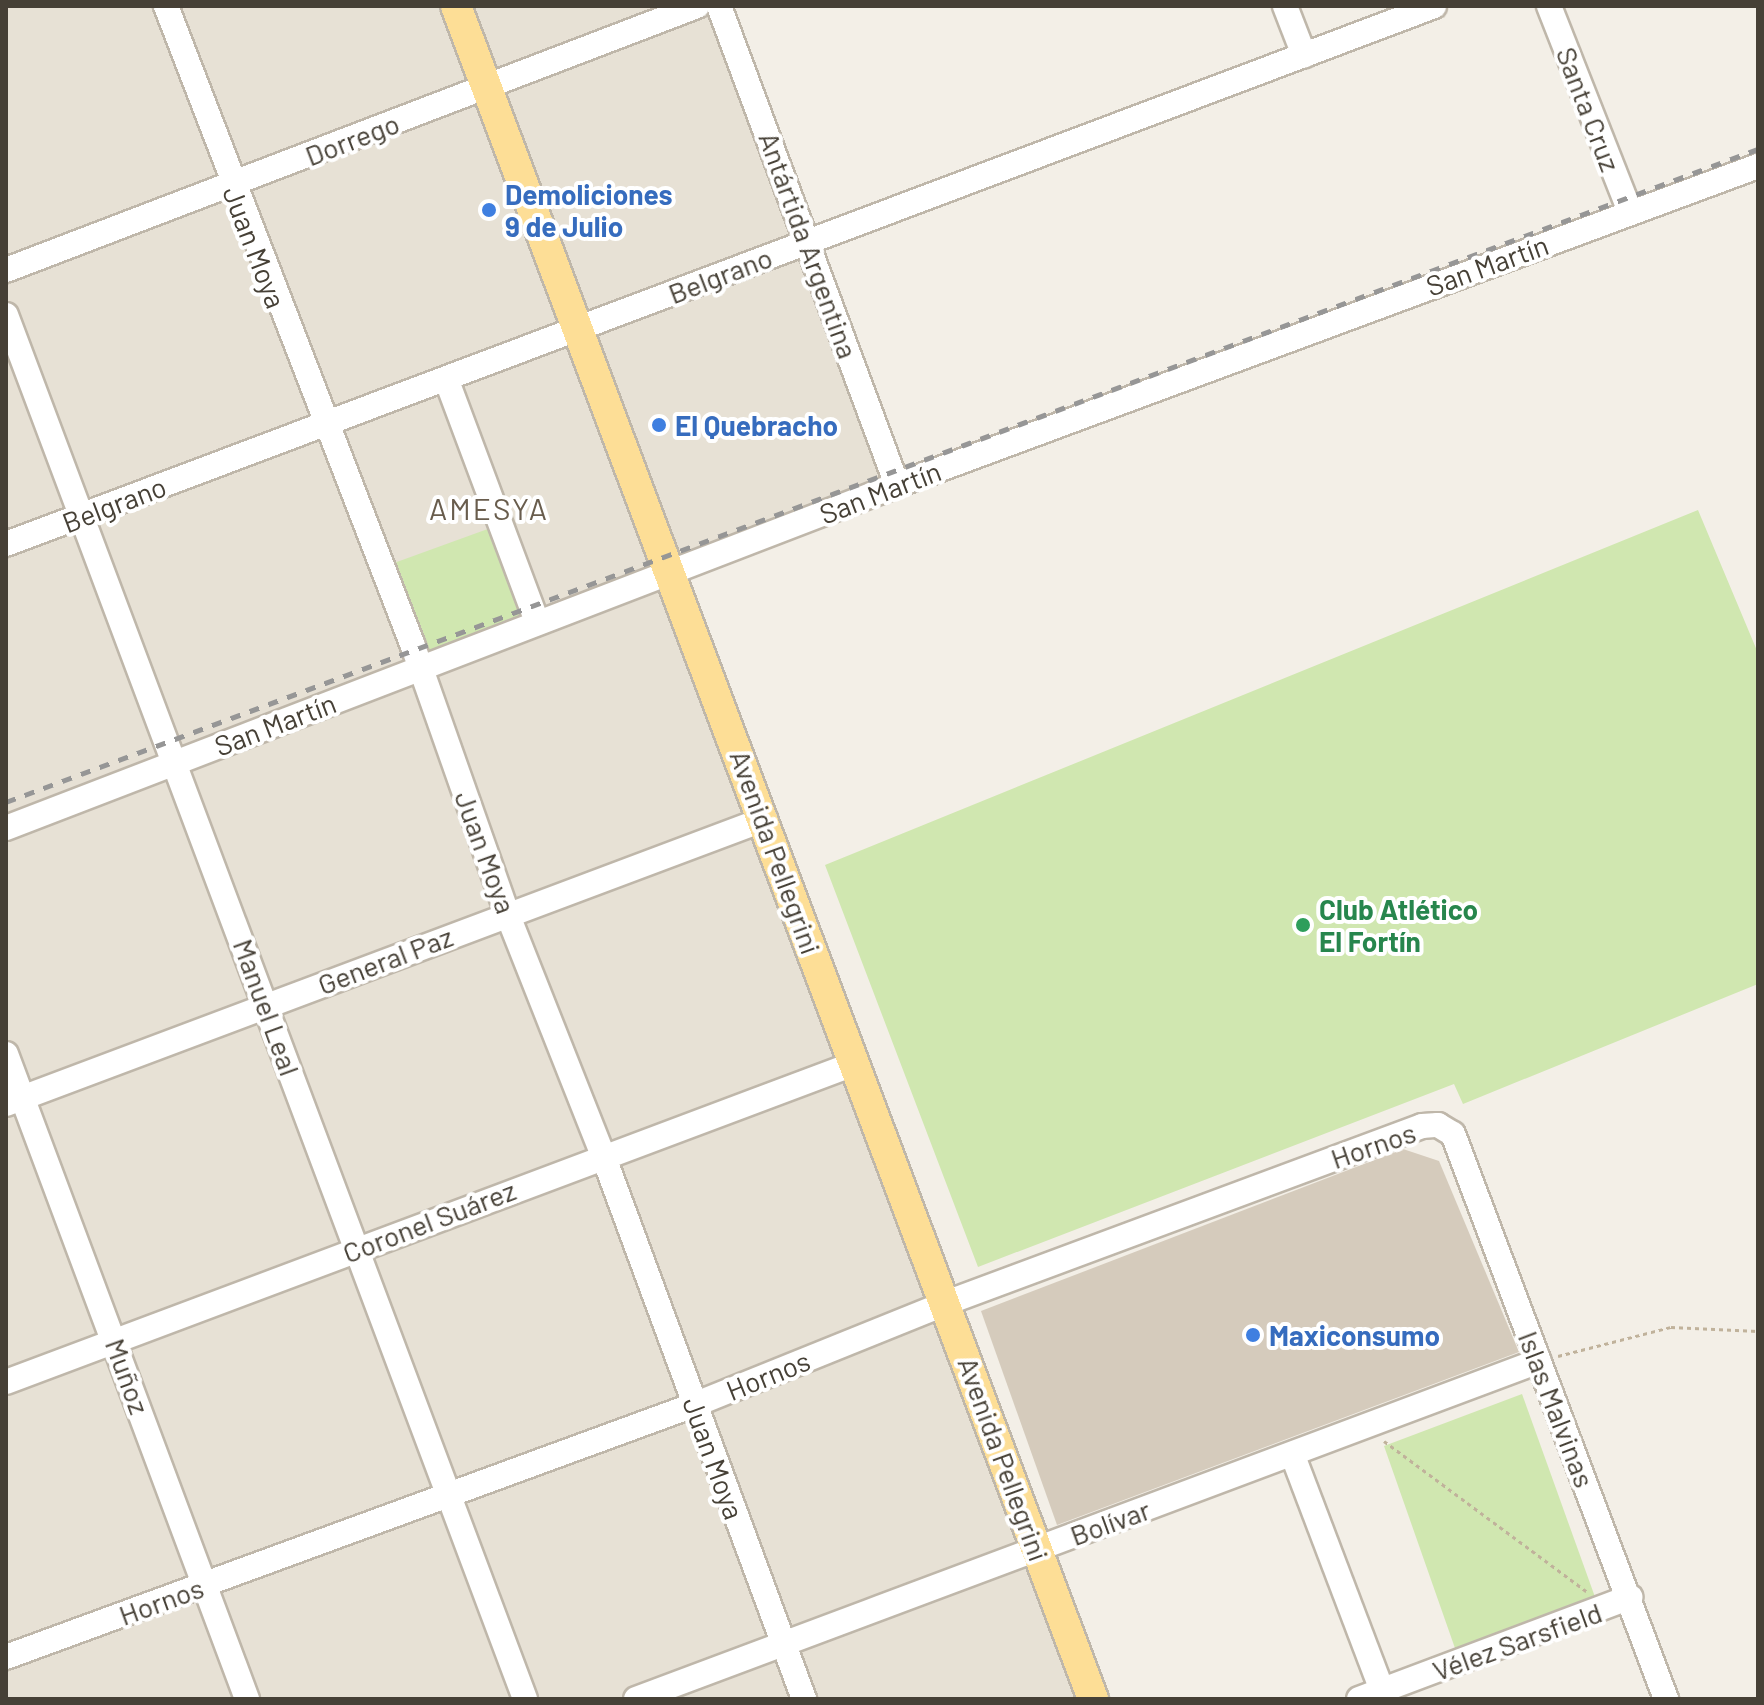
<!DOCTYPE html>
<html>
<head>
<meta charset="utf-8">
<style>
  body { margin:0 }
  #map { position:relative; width:1764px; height:1705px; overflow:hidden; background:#f3efe7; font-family:Barlow,sans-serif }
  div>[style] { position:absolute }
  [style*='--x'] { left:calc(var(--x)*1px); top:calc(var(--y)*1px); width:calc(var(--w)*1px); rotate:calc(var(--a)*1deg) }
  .residential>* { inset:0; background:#e7e1d5 }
  .green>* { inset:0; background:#d0e7b0 }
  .building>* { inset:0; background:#d5cbbc }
  .path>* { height:3px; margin-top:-1.5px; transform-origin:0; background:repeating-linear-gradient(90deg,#c0b29b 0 4px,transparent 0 8px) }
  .roads { filter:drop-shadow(2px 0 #bfb7aa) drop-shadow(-2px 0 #bfb7aa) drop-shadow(0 2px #bfb7aa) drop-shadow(0 -2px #bfb7aa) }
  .minor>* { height:24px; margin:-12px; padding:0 12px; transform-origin:12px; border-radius:12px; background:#fff }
  .major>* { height:30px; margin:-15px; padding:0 15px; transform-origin:15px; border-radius:15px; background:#fdde96 }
  .rail>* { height:5px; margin-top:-2.5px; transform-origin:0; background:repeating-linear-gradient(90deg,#969696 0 10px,transparent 0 20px) }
  .dots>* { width:22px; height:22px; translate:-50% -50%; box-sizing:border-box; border:4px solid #fff; border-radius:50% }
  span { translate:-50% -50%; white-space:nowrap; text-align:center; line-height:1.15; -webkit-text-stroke:8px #fff; paint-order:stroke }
  .street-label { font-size:28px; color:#464036 }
  .shop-label { font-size:28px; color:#366cbe; font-weight:700 }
  .left { translate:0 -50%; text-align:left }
  .leisure-label { font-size:28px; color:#27864d; font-weight:700 }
  .neighbourhood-label { font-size:30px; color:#695d4d; letter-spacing:2px }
  .frame { position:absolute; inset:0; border:8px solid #464036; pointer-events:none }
</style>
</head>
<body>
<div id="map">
  <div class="residential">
    <i style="clip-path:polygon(6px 6px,719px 6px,897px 485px,673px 574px,1093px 1699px,6px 1699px)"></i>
  </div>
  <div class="green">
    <i style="clip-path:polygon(1698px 510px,1758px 653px,1758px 984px,1463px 1104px,1454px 1084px,978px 1267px,825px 865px)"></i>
    <i style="clip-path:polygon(496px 526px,529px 618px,428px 655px,394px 563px)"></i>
    <i style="clip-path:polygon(1522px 1394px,1595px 1597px,1456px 1651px,1384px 1446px)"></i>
  </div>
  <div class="building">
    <i style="clip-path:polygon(1403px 1149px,1439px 1161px,1519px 1352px,1057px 1525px,981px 1311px)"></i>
  </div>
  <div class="path">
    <i style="--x:1558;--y:1356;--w:117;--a:-14.4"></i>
    <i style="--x:1671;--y:1327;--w:87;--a:2.6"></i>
    <i style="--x:1384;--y:1441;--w:252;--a:36.6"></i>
  </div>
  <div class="roads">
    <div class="minor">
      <i style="--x:166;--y:6;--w:686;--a:68.9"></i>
      <i style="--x:413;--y:646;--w:283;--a:70.6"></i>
      <i style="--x:507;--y:913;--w:260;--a:68.4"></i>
      <i style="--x:603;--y:1155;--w:580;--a:69.72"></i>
      <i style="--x:719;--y:6;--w:511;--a:69.61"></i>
      <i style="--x:1285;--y:6;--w:53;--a:68.8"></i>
      <i style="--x:1549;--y:6;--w:221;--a:68.5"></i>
      <i style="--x:6;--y:270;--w:740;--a:-20.91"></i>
      <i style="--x:6;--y:315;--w:1478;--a:69.44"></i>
      <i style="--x:447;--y:381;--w:257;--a:69.5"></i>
      <i style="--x:6;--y:544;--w:1526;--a:-20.64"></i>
      <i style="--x:6;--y:828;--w:955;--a:-21.05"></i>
      <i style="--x:897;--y:485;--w:918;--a:-20.33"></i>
      <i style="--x:6;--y:1054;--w:689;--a:69.51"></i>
      <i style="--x:6;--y:1104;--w:811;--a:-20.58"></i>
      <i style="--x:6;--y:1382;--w:906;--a:-20.56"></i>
      <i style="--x:1293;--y:1456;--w:250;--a:69.2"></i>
      <i style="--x:6;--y:1657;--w:733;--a:-20.12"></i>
      <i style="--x:694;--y:1405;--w:272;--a:-22"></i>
      <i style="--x:946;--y:1303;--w:508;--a:-20.4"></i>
      <i style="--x:1422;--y:1126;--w:16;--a:-4"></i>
      <i style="--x:1438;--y:1125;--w:17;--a:31"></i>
      <i style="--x:1453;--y:1134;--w:604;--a:69.34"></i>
      <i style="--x:636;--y:1699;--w:964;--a:-20.52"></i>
      <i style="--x:1359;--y:1699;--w:290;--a:-20.6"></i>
    </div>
    <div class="major">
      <i style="--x:456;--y:6;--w:1809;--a:69.38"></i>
    </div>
  </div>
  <div class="rail">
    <i style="--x:6;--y:802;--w:1870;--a:-20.44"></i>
  </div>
  <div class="dots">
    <i style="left:489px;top:210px;background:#3f7fe0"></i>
    <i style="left:659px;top:425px;background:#3f7fe0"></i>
    <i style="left:1303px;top:925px;background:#2e9e5b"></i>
    <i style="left:1253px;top:1335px;background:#3f7fe0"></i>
  </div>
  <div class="street-label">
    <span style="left:1589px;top:109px;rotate:69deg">Santa Cruz</span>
    <span style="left:352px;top:139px;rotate:-21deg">Dorrego</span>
    <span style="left:809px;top:245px;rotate:70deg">Antártida Argentina</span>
    <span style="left:255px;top:247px;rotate:69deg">Juan Moya</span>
    <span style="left:1487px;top:265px;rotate:-20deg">San Martín</span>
    <span style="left:720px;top:275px;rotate:-21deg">Belgrano</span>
    <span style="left:880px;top:492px;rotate:-21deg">San Martín</span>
    <span style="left:114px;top:504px;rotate:-21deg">Belgrano</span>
    <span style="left:275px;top:724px;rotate:-21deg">San Martín</span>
    <span style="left:486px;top:852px;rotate:70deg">Juan Moya</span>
    <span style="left:776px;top:852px;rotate:70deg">Avenida Pellegrini</span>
    <span style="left:385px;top:960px;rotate:-21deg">General Paz</span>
    <span style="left:267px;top:1007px;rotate:70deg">Manuel Leal</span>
    <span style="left:1373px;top:1145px;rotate:-19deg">Hornos</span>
    <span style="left:429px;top:1221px;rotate:-21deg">Coronel Suárez</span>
    <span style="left:768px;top:1375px;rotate:-22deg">Hornos</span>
    <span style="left:128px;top:1376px;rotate:70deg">Muñoz</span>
    <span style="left:1557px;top:1409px;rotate:69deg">Islas Malvinas</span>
    <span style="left:714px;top:1458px;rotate:70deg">Juan Moya</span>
    <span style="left:1004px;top:1459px;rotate:70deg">Avenida Pellegrini</span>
    <span style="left:1110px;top:1522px;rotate:-20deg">Bolívar</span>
    <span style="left:161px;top:1601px;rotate:-20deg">Hornos</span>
    <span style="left:1517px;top:1641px;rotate:-20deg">Vélez Sarsfield</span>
  </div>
  <div class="shop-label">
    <span class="left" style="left:505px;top:210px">Demoliciones<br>9 de Julio</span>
    <span class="left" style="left:675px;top:425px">El Quebracho</span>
    <span class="left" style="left:1269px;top:1335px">Maxiconsumo</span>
  </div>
  <div class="leisure-label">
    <span class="left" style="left:1319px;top:925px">Club Atlético<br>El Fortín</span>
  </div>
  <div class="neighbourhood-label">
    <span style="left:489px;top:508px">AMESYA</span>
  </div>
  <div class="frame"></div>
</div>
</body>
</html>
